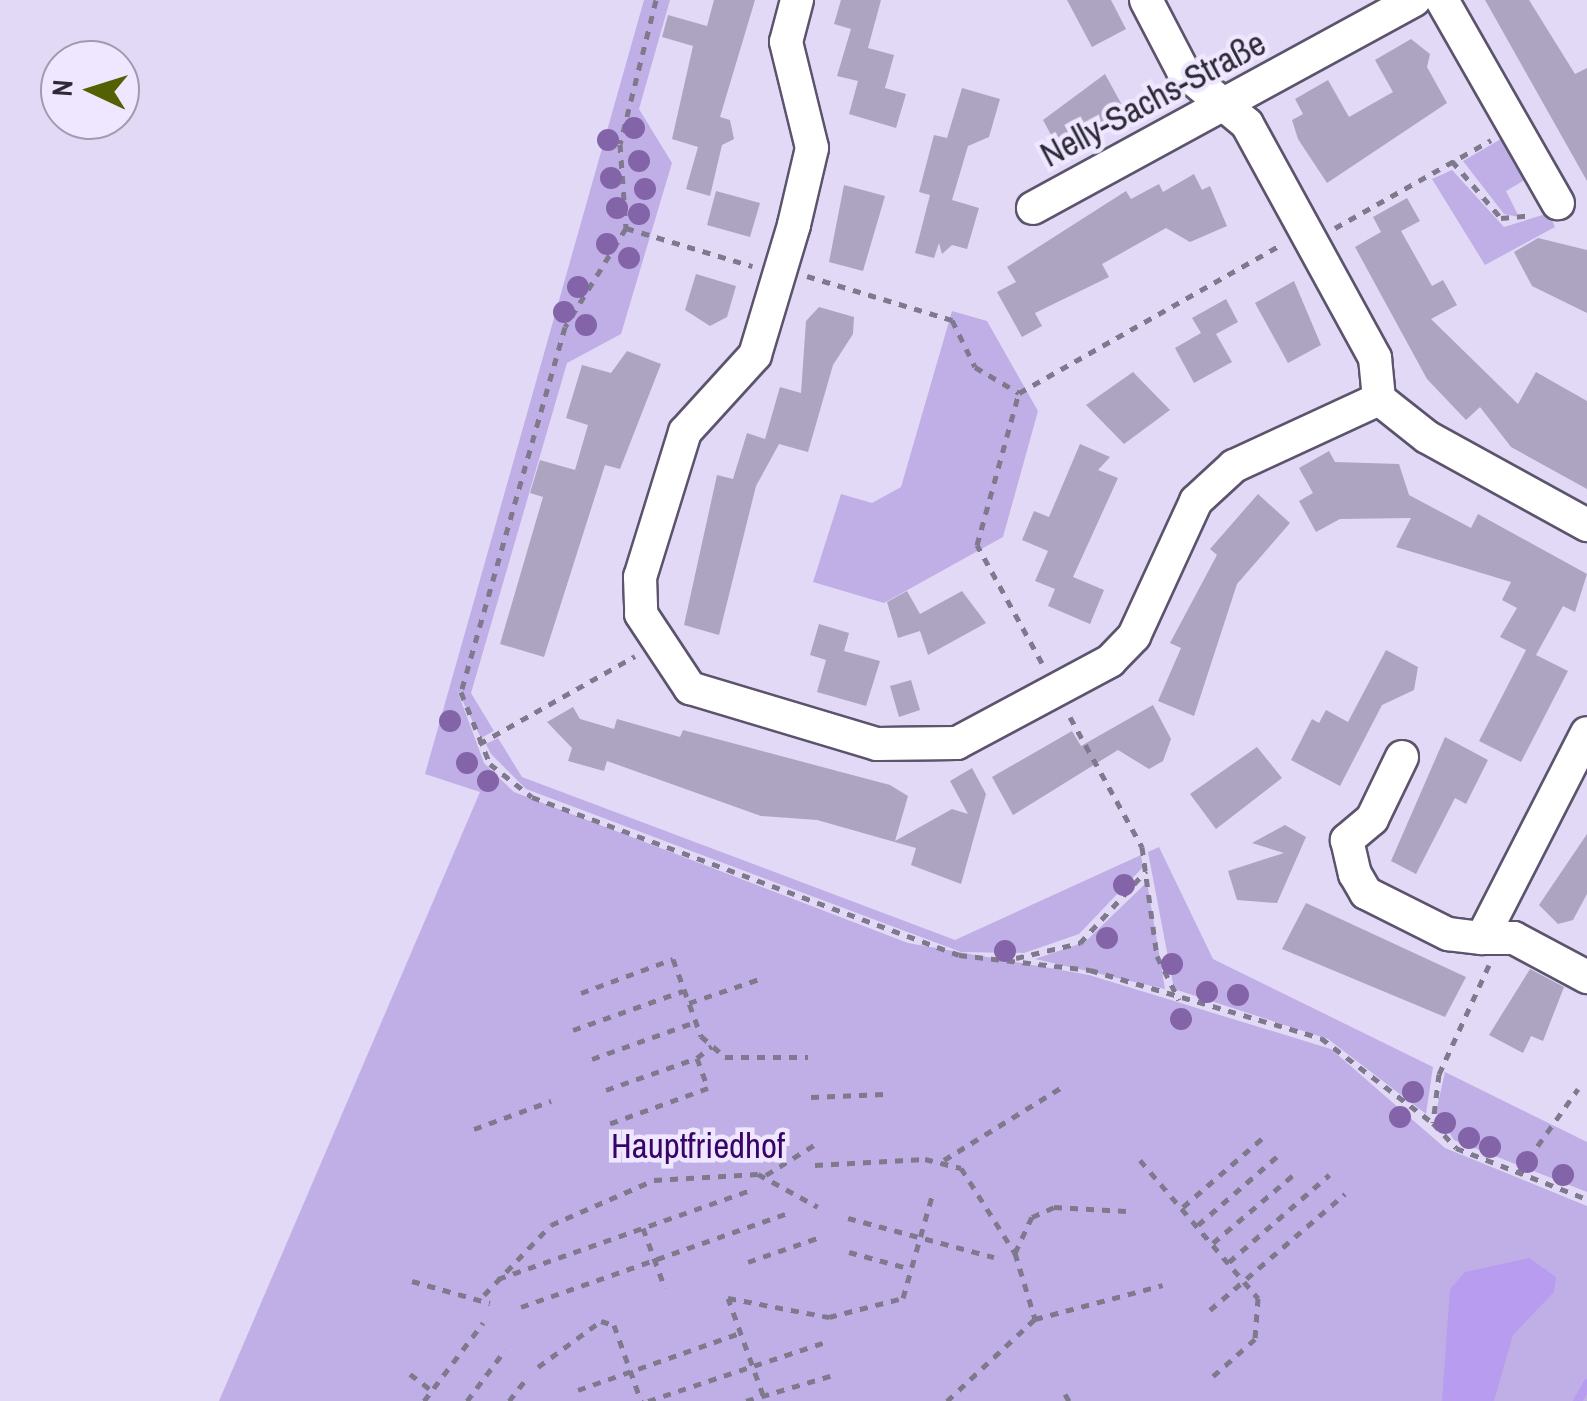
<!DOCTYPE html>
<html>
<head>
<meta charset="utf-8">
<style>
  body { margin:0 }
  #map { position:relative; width:1587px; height:1401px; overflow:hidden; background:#e1d9f6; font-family:"Archivo Narrow",sans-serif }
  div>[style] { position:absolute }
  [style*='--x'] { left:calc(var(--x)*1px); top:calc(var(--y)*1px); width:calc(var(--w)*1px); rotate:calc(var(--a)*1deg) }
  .green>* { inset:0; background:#c0afe6 }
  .water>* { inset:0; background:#b89cef }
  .stream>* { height:9px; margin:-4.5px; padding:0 4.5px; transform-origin:4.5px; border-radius:4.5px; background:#b89cef }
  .building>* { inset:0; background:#ada4c1 }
  .path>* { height:5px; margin-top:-2.5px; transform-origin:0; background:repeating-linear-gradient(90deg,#7e798c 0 8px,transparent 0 16px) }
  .roads { filter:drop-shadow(2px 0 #5c546d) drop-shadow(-2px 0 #5c546d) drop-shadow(0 2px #5c546d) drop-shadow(0 -2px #5c546d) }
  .minor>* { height:32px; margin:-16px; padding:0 16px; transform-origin:16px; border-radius:16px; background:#fff }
  .trees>* { width:22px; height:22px; margin:-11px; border-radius:50%; background:#8464a8 }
  span { translate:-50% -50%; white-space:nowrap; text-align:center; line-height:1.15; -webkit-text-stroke:9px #eee7ff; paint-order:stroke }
  .street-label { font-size:35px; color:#2d2a35 }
  .park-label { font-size:35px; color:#380468 }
  .north { position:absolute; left:40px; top:40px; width:100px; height:100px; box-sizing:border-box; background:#eee7ff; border:2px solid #a19bae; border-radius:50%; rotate:274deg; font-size:28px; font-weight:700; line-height:40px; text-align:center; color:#2d2a35 }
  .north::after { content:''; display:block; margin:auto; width:35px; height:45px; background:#546103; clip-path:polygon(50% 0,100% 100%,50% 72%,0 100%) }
</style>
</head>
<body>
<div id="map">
  <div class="green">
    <i style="clip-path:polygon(644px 0,670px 0,639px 109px,672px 163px,621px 334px,567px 363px,471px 693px,494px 731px,481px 738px,457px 690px,484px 763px,514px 792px,908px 943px,1089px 975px,1331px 1049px,1445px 1148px,1587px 1206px,1587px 1401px,219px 1401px,480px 792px,425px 774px)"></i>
    <i style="clip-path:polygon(1501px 139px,1516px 142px,1530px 177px,1506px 191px,1519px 217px,1504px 214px,1463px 161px)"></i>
    <i style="clip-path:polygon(1452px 170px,1504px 227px,1549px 213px,1555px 227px,1485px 265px,1432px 179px)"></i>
    <i style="clip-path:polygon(952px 311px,987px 321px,1038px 411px,1003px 537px,884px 603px,813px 582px,841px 494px,872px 503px,901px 487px)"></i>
    <i style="clip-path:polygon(498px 738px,522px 777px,955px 940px,1141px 855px,1143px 867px,1079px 934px,1024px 953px,961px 952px,526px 789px,491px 754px,486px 744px)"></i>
    <i style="clip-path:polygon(1159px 847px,1213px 959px,1433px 1067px,1426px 1114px,1328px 1039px,1174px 989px,1148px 852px)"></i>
    <i style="clip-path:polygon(1147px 882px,1165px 989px,1035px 959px,1085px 942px)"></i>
    <i style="clip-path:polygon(1445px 1072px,1587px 1142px,1587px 1192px,1454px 1140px,1436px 1112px)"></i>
  </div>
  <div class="water">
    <i style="clip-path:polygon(1529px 1258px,1556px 1277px,1554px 1292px,1513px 1335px,1494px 1401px,1442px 1401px,1450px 1289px,1465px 1272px)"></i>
  </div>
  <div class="stream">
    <i style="--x:1577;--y:1401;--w:21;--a:-61"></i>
  </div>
  <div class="building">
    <i style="clip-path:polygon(714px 0,755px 0,720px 117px,730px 120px,734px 139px,722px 145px,710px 196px,686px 189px,698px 147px,672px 139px,693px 46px,662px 37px,668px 15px,707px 26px)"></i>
    <i style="clip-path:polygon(841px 0,881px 0,868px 48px,894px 55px,885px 88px,906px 94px,896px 128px,849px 114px,858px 81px,837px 76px,851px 29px,834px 24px)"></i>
    <i style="clip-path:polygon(1067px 0,1111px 0,1126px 29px,1092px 47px)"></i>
    <i style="clip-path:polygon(1485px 0,1529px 0,1575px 74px,1587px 68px,1587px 181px)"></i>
    <i style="clip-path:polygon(1411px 39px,1430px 54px,1427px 67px,1447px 103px,1327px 183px,1298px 139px,1292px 120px,1303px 114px,1295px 99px,1328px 80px,1349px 117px,1393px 92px,1375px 60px)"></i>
    <i style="clip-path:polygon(1105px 74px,1129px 118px,1062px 155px,1043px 120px)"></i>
    <i style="clip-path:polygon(962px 88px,1000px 99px,989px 137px,968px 146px,952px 200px,979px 208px,967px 249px,952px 245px,942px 254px,939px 243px,934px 258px,915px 253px,930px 195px,919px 192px,934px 135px,947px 138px)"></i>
    <i style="clip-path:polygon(1194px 174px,1202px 190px,1210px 186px,1227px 226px,1190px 242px,1166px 228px,1102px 264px,1109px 277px,1035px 313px,1042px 326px,1022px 337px,997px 292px,1016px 282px,1007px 267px,1126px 191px,1131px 199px,1159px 184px,1163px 192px)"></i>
    <i style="clip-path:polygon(844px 185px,885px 196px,863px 271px,829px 262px)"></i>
    <i style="clip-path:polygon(716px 191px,760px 203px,750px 237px,707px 225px)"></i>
    <i style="clip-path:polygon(1407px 198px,1420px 221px,1401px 231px,1432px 286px,1443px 280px,1457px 305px,1431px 319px,1518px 404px,1536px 372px,1587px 401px,1587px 489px,1511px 447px,1480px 407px,1466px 420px,1427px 379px,1355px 247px,1381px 232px,1373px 217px)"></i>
    <i style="clip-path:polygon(1538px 238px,1587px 250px,1587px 313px,1532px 286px,1514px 252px)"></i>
    <i style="clip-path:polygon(696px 274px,736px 286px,727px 317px,710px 326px,685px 310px)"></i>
    <i style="clip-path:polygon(1294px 281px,1321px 345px,1288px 363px,1255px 303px)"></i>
    <i style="clip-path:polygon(1226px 299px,1238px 322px,1216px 334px,1232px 362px,1194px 383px,1175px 348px,1201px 333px,1192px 318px)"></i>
    <i style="clip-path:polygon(819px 307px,854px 317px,853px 334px,833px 365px,808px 452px,779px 444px,756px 486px,719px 635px,684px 625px,717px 475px,733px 479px,747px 433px,765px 439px,780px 387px,801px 393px,806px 321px)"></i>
    <i style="clip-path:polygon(627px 351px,661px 364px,620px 469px,605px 465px,544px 657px,500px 644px,543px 497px,530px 493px,540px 460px,575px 470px,588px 425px,566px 418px,582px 365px,611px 373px)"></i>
    <i style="clip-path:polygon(1133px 372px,1170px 410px,1124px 444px,1086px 405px)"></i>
    <i style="clip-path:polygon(1080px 444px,1110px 457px,1098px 470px,1118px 478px,1073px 577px,1104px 590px,1090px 624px,1048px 606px,1055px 589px,1035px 581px,1048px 551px,1022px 540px,1034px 511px,1049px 517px)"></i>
    <i style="clip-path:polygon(1329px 451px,1335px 462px,1399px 464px,1409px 495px,1471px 528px,1478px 514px,1587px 574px,1575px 612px,1563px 606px,1536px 655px,1568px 671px,1521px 762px,1479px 741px,1526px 650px,1500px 637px,1517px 608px,1502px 600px,1511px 582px,1396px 547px,1411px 518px,1340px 519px,1316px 532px,1299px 501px,1313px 493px,1299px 468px)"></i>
    <i style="clip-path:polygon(1258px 494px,1290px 523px,1237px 584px,1194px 716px,1158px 701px,1181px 648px,1170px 643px,1217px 555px,1210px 549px)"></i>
    <i style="clip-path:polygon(907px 591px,920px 614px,962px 591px,986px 623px,928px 655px,920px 631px,898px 638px,887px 602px)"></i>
    <i style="clip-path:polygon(819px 624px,849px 633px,844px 651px,880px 661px,866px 706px,817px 692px,826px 660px,810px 655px)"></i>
    <i style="clip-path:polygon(1386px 650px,1418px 667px,1414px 690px,1382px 705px,1340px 786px,1291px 760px,1312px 719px,1319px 723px,1326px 710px,1348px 722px)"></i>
    <i style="clip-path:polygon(911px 680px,920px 710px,899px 717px,890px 686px)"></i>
    <i style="clip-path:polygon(1153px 705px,1171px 739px,1163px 761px,1149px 769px,1118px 750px,1013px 815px,992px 777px,1072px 731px,1081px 746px)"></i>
    <i style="clip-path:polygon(573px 707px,580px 719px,614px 729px,617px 719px,680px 737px,683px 730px,890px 785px,908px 796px,895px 841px,952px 809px,968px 814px,950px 781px,972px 768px,986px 794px,961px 884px,911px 865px,916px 848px,817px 820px,761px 816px,607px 761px,604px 771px,568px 761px,572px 748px,547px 722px)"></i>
    <i style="clip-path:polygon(1445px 737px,1488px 760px,1466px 804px,1455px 798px,1416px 874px,1391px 861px)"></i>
    <i style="clip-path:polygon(1257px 747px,1282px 778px,1216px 829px,1190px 794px)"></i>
    <i style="clip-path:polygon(1285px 825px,1306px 837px,1277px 903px,1237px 900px,1228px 871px,1284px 853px,1252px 843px)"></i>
    <i style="clip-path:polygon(1587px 834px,1587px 894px,1573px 920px,1558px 924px,1539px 905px)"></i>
    <i style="clip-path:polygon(1306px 903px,1466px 977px,1445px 1017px,1282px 949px)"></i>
    <i style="clip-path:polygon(1530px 969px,1564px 987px,1543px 1041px,1531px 1036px,1523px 1053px,1489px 1035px)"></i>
  </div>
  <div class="path">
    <i style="--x:656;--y:0;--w:148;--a:104"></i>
    <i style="--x:620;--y:144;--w:84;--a:85.9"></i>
    <i style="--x:626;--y:228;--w:116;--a:121.6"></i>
    <i style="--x:565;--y:327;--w:380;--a:105.9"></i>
    <i style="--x:461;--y:692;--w:78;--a:68.1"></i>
    <i style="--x:490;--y:764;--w:53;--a:38.2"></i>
    <i style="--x:532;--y:797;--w:455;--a:20.3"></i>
    <i style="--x:959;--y:955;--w:132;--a:6.5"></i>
    <i style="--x:1090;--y:970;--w:241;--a:16.4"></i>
    <i style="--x:1321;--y:1038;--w:141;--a:37.2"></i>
    <i style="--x:1452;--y:161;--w:75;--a:49.3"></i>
    <i style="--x:1501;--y:218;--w:32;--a:-5"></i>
    <i style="--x:626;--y:228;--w:132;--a:16.8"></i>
    <i style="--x:1335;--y:228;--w:179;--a:-29.4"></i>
    <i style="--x:807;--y:276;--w:152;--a:16.9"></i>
    <i style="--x:952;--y:320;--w:52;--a:63.9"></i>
    <i style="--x:975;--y:367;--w:51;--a:30.6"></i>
    <i style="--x:1042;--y:663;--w:135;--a:-118.8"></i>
    <i style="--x:977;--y:545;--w:158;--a:-74.6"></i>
    <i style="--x:1019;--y:393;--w:301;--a:-29.5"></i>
    <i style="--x:1070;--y:717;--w:149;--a:61"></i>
    <i style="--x:1142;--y:847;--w:110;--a:82.2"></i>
    <i style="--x:1157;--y:956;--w:49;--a:63.4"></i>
    <i style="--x:479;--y:744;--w:179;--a:-29.4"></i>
    <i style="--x:1016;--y:958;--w:66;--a:-13.2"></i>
    <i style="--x:1080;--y:943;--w:98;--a:-47.5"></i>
    <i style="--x:1489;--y:965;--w:120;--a:114.6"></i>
    <i style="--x:1439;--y:1074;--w:49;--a:97"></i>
    <i style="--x:1433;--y:1123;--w:34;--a:47"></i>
    <i style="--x:1456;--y:1148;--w:141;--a:21.3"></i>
    <i style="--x:581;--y:993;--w:98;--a:-20.3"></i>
    <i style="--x:673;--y:959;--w:82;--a:70"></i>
    <i style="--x:701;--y:1036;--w:32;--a:41"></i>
    <i style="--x:725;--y:1057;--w:83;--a:0"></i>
    <i style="--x:689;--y:1003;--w:74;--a:-18.9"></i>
    <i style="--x:573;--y:1030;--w:117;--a:-19.5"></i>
    <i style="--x:697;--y:1058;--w:19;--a:-39"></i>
    <i style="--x:592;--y:1059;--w:109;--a:-19.8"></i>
    <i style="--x:606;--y:1090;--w:96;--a:-19.4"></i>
    <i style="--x:697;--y:1058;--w:32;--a:70"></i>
    <i style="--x:708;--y:1088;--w:109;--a:160.1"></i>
    <i style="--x:811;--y:1097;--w:74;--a:-2.3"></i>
    <i style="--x:474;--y:1129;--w:82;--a:-20"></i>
    <i style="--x:944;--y:1160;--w:139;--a:-31.7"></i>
    <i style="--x:1140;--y:1160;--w:182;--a:49.5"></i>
    <i style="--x:1258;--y:1298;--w:41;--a:94.2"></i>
    <i style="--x:1255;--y:1339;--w:59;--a:138.4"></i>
    <i style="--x:815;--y:1165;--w:110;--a:-3.1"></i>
    <i style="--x:925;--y:1159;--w:37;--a:14"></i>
    <i style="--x:961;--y:1168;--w:101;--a:57.6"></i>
    <i style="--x:1015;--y:1253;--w:69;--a:73.1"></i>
    <i style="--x:1519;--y:1172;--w:102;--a:-54.6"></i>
    <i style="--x:766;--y:1175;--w:57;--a:-32"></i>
    <i style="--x:1183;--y:1207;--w:110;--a:-40.9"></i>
    <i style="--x:848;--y:1218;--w:151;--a:15"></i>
    <i style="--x:1198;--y:1225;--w:110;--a:-40.9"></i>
    <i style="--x:643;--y:1228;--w:64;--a:69.9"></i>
    <i style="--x:1213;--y:1243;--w:111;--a:-40.3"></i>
    <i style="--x:849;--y:1252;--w:64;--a:15.3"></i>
    <i style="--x:1015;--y:1253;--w:40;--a:-65"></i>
    <i style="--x:1032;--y:1217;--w:24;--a:-24"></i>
    <i style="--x:1054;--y:1207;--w:72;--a:3.2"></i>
    <i style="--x:748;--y:1262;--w:76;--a:-19.1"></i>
    <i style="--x:1229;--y:1262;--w:133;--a:-41"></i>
    <i style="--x:498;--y:1279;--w:271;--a:-19.4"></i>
    <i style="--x:412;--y:1281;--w:81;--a:15.8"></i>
    <i style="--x:484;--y:1295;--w:97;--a:-46.3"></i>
    <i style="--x:551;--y:1225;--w:112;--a:-23.6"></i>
    <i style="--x:654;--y:1180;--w:104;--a:-3.3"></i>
    <i style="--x:758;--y:1174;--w:68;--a:28.8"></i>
    <i style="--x:521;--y:1307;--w:283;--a:-19.4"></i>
    <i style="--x:1210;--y:1310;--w:178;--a:-40.7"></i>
    <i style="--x:538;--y:1367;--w:78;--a:-36.1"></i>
    <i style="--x:601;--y:1321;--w:14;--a:17"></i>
    <i style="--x:614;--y:1325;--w:81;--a:70.4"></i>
    <i style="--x:410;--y:1374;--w:26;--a:37"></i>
    <i style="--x:578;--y:1390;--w:172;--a:-19.4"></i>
    <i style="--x:1065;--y:1394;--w:8;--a:60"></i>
    <i style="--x:763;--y:1395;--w:103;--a:-109.8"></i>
    <i style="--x:728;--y:1298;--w:103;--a:10.7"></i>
    <i style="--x:829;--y:1317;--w:76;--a:-14.4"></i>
    <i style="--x:903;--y:1298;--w:109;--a:-74.1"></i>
    <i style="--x:424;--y:1401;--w:98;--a:-52.9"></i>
    <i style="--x:467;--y:1401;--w:64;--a:-53.3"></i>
    <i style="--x:509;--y:1401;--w:29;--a:-52"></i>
    <i style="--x:648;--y:1401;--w:190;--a:-18.4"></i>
    <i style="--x:746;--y:1401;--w:88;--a:-16.6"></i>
    <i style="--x:947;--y:1401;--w:120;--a:-43"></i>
    <i style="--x:1035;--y:1319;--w:132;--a:-14.9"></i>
  </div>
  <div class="roads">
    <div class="minor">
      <i style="--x:797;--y:0;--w:43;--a:104.7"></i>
      <i style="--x:786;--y:42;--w:109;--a:76.2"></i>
      <i style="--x:812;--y:148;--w:79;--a:103.2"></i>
      <i style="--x:794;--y:225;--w:136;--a:106.7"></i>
      <i style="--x:755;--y:355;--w:104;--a:132.3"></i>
      <i style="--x:685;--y:432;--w:152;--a:107.2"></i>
      <i style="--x:640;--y:577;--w:37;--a:88"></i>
      <i style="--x:641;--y:614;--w:89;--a:56.5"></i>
      <i style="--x:690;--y:688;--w:195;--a:16.7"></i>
      <i style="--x:877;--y:744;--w:80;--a:-0.7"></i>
      <i style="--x:957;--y:743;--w:174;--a:-28.2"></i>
      <i style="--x:1110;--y:661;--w:35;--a:-46"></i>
      <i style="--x:1134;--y:636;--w:149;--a:-65.3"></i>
      <i style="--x:1196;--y:501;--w:52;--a:-42.6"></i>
      <i style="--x:1234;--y:466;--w:160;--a:-24.8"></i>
      <i style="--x:1146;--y:0;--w:80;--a:62.5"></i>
      <i style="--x:1183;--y:71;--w:83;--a:39.6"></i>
      <i style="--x:1247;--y:124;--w:267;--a:61.3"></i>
      <i style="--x:1375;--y:358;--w:41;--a:84.4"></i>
      <i style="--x:1379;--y:399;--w:61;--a:38.4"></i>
      <i style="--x:1427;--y:437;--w:183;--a:28.8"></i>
      <i style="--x:1442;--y:0;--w:234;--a:60.3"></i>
      <i style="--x:1033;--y:208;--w:434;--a:-28.6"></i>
      <i style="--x:1402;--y:757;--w:69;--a:115.8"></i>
      <i style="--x:1372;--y:819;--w:33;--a:140"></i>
      <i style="--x:1347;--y:840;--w:35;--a:77"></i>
      <i style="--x:1355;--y:874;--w:22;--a:60"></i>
      <i style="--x:1366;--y:893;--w:92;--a:26.6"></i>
      <i style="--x:1448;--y:934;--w:34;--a:7"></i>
      <i style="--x:1482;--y:938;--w:230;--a:-62.9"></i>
      <i style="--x:1482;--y:938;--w:32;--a:0"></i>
      <i style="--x:1514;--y:938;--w:83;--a:28.1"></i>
    </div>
  </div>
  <div class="trees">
    <i style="left:634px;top:128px"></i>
    <i style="left:608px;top:140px"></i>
    <i style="left:639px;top:161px"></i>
    <i style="left:611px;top:178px"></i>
    <i style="left:645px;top:189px"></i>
    <i style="left:617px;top:208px"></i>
    <i style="left:639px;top:214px"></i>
    <i style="left:607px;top:244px"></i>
    <i style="left:629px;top:258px"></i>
    <i style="left:578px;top:287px"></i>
    <i style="left:564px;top:312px"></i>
    <i style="left:586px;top:325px"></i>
    <i style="left:450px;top:721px"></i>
    <i style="left:467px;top:763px"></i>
    <i style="left:488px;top:781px"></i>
    <i style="left:1124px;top:885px"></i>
    <i style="left:1107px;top:938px"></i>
    <i style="left:1005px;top:951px"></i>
    <i style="left:1172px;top:964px"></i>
    <i style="left:1207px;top:992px"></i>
    <i style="left:1238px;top:995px"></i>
    <i style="left:1181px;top:1019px"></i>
    <i style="left:1413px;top:1092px"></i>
    <i style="left:1400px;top:1117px"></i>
    <i style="left:1445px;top:1123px"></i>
    <i style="left:1469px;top:1138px"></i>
    <i style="left:1490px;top:1147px"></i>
    <i style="left:1527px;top:1162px"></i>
    <i style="left:1563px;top:1175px"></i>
  </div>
  <div class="street-label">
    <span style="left:1153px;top:99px;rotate:-28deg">Nelly-Sachs-Straße</span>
  </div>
  <div class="park-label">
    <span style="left:698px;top:1146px">Hauptfriedhof</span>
  </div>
  <div class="north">N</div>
</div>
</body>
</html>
